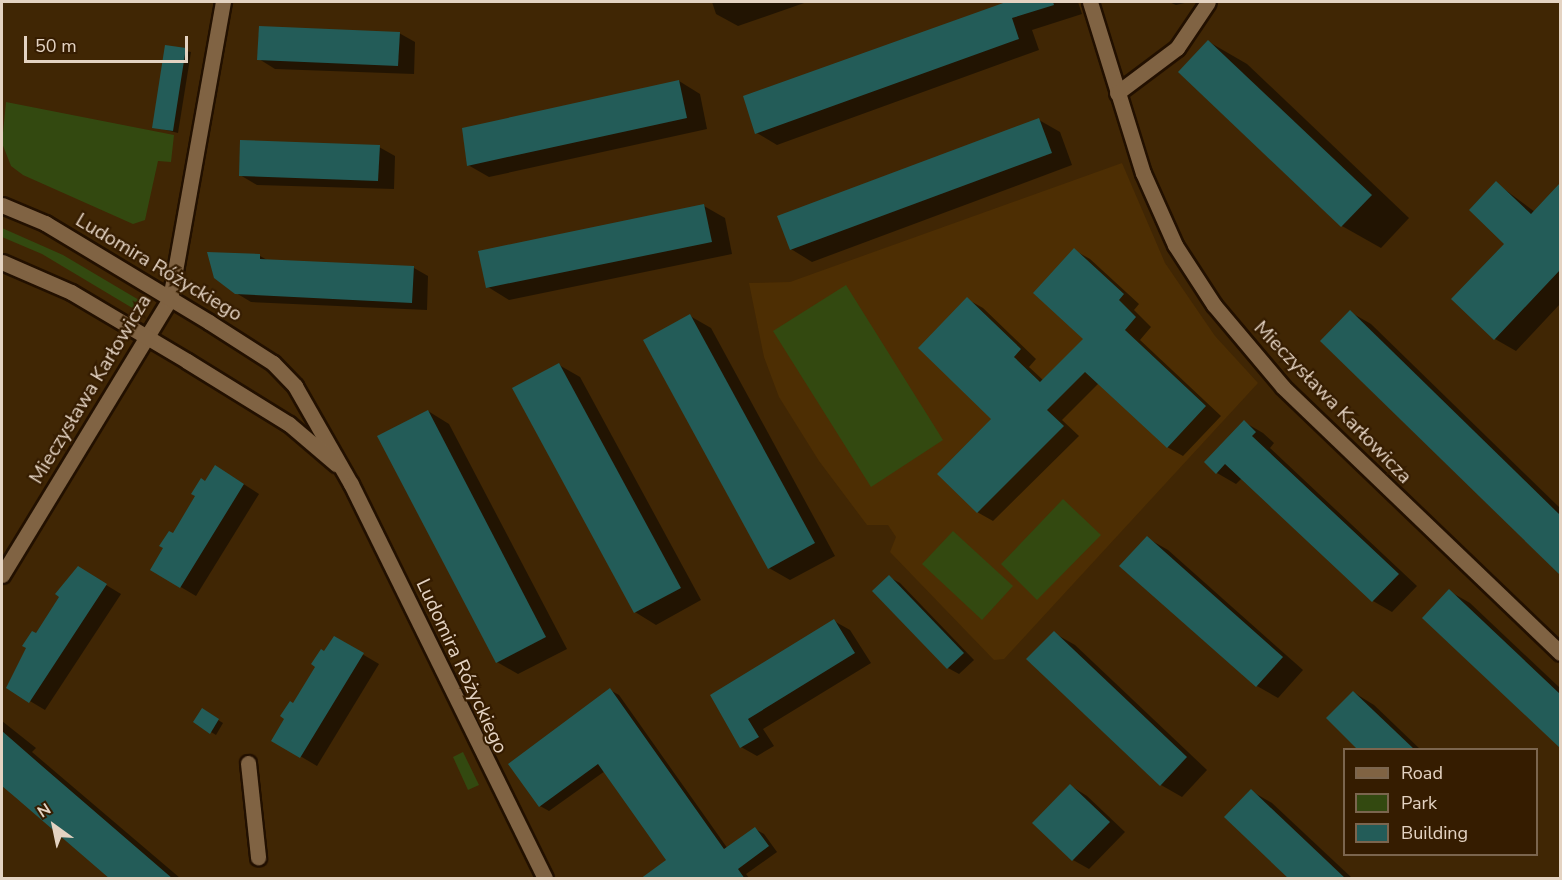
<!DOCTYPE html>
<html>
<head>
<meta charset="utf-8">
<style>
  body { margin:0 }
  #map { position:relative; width:1562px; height:880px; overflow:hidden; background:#402604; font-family:"Nunito Sans",sans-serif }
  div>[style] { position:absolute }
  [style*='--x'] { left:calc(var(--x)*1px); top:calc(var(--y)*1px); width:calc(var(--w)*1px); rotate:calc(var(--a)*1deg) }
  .built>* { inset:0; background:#4d2e03 }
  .green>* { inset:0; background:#334910 }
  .shadow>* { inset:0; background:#0007 }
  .building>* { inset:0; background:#235c58 }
  .roads { filter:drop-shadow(2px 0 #221000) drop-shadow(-2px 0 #221000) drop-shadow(0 2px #221000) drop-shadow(0 -2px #221000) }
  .pedestrian>* { height:15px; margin:-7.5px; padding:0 7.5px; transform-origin:7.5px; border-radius:7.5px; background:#806343 }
  .minor>* { height:15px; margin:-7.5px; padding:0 7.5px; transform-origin:7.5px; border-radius:7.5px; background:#806343 }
  .tertiary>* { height:15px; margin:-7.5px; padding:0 7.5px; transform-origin:7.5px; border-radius:7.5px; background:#806343 }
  span { translate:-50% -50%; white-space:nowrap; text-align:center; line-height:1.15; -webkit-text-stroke:4.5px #351c00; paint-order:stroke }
  .street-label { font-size:20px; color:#e4d3c2 }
  .frame { position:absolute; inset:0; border:3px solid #e4d3c2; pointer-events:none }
  .legend { position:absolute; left:1343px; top:748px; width:195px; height:108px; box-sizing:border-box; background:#351c00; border:2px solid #7b654e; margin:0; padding:8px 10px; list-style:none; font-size:18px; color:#e4d3c2 }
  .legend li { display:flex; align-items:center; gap:12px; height:30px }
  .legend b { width:30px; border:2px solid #7b654e }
  .north { position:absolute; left:24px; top:796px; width:60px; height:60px; -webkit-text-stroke:4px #351c00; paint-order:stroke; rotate:327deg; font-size:16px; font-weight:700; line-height:24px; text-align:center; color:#e4d3c2 }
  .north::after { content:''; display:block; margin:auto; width:21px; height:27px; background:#e4d3c2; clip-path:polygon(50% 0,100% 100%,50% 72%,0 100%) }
  .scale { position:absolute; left:24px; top:36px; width:164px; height:27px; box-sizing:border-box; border:3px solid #e4d3c2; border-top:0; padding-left:8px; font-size:18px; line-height:21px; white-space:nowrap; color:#e4d3c2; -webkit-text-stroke:4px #351c00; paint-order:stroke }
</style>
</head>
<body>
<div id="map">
  <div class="built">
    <i style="clip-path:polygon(1122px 163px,1165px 263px,1215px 336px,1258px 383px,1004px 659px,994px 660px,890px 552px,896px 537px,888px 525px,867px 525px,819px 461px,779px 397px,764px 357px,749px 283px,790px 282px)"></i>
  </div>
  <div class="green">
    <i style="clip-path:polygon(6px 102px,174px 135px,171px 162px,158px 161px,145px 220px,133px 224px,23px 175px,11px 166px,2px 143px)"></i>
    <i style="clip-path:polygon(2px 228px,63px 255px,139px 300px,141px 307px,134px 309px,42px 254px,2px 237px)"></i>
    <i style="clip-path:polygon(846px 285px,943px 440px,871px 487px,773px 331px)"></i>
    <i style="clip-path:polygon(1063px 499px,1101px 535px,1037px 600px,1001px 564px)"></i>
    <i style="clip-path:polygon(953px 531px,1013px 586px,982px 620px,922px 564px)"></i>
    <i style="clip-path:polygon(463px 752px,479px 785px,468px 790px,453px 757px)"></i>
  </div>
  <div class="shadow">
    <i style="clip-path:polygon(712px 2px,807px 2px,738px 26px,716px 14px)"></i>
    <i style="clip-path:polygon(1014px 2px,1078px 2px,1082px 14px,1032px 30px,1039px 50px,777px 145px,757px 133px,744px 97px)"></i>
    <i style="clip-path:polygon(1169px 2px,1189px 2px,1176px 5px)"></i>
    <i style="clip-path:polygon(399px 33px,415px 42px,414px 74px,275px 69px,259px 59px)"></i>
    <i style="clip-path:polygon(1209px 42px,1247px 64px,1409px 218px,1381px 248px,1342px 226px)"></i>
    <i style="clip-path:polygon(166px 47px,191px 52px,178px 133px,154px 127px)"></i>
    <i style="clip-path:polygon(679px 81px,700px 94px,707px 129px,489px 177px,468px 165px)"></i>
    <i style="clip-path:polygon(1039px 120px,1060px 132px,1072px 165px,812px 262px,791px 249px)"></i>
    <i style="clip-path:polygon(379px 147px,395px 156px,394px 189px,257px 185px,240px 175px)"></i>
    <i style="clip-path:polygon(1496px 183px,1535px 212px,1560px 185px,1560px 304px,1516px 351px,1495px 339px,1506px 243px)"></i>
    <i style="clip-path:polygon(704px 206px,725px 218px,732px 254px,509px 300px,488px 287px)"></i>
    <i style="clip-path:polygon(1074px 250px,1090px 259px,1139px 304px,1134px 310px,1151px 327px,1140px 340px,1221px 416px,1183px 456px,1167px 447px,1099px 383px,1062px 420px,1079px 436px,993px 521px,977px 512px,994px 419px,967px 299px,983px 308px,1036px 359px,1029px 367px,1044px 381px,1085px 339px)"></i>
    <i style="clip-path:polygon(260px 256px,269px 261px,414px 268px,428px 276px,427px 310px,251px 302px,236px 293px)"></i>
    <i style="clip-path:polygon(1350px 312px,1371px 324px,1560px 508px,1560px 573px,1322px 341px)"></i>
    <i style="clip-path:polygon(690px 316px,711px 328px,835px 556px,790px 580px,769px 568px)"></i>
    <i style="clip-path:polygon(559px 365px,580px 377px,701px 600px,656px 625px,635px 612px,514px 389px)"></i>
    <i style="clip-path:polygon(428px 411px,449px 424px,567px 649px,518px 674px,497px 662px)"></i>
    <i style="clip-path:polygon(1244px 422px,1263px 433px,1274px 443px,1270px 448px,1417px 586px,1392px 612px,1373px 601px,1242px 478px,1236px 484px,1217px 473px)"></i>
    <i style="clip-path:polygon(231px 476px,259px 494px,196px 596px,152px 570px,205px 483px)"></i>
    <i style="clip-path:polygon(1147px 538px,1168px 550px,1303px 670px,1278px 698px,1257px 686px,1122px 566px)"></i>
    <i style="clip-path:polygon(78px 568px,121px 594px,45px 710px,8px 688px)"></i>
    <i style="clip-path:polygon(889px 577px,900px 583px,974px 660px,959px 674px,948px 668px)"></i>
    <i style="clip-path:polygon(1449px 591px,1470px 603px,1560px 688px,1560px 744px)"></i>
    <i style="clip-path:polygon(834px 621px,850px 630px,871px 663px,763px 729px,774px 746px,757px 756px,741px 747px,712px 695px)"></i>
    <i style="clip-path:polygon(1054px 633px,1075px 645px,1207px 770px,1182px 797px,1161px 785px)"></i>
    <i style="clip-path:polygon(335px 638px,379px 664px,317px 766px,273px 740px)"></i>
    <i style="clip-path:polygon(610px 690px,619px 695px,728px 849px,755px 829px,764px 834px,777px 852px,746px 874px,749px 878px,642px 878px,668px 860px,605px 771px,549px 811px,540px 806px)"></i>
    <i style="clip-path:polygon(1353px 692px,1374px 705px,1421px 750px,1360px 750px)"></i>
    <i style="clip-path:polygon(202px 710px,223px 723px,216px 735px,195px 722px)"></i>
    <i style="clip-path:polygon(2px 721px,36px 748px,32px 752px,180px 878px,112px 878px,2px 784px)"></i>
    <i style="clip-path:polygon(1071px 786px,1087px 796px,1125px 832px,1089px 869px,1073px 860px)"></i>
    <i style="clip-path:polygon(1251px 791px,1272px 803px,1352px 878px,1292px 878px)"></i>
  </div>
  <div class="building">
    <i style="clip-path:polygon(1006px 2px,1053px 2px,1054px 5px,1012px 18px,1019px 39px,755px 134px,743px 96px)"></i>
    <i style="clip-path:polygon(259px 26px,400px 32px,398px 66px,257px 60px)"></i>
    <i style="clip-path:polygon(1208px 40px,1372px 195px,1341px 227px,1178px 72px)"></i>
    <i style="clip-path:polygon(165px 45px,186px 48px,173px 131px,152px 128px)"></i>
    <i style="clip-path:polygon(679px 80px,687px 118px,467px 166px,462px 128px)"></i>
    <i style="clip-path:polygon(1039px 118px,1052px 153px,790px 250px,777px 216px)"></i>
    <i style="clip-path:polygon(240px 140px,380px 145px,378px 181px,239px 176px)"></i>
    <i style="clip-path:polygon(1496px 181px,1531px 214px,1560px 183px,1560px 270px,1494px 340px,1451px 299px,1504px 244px,1469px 210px)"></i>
    <i style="clip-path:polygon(704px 204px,712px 242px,486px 288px,478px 251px)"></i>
    <i style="clip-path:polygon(1074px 248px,1124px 294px,1119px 300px,1136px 317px,1125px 330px,1206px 406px,1167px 448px,1085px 372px,1047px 410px,1064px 426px,977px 513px,937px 474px,991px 419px,918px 348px,967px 297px,1021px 349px,1014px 357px,1040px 382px,1083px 339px,1033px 293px)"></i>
    <i style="clip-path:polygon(207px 252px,260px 254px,260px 259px,414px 266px,412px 303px,235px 294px,214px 278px)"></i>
    <i style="clip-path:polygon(1350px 310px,1560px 515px,1560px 575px,1320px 341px)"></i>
    <i style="clip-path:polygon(690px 314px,815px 543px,768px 569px,643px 340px)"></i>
    <i style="clip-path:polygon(559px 363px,681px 588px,634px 613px,512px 388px)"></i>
    <i style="clip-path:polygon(428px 410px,546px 637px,496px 663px,377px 436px)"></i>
    <i style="clip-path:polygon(1244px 420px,1256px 432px,1252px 436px,1399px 574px,1372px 602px,1225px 464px,1216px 474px,1204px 462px)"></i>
    <i style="clip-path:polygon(215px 465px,244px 484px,180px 588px,150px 570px,163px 548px,159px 546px,169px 531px,173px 533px,195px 496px,191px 494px,201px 478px,205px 481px)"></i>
    <i style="clip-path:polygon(1147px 536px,1283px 657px,1256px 687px,1119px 566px)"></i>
    <i style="clip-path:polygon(78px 566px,107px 584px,29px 703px,6px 688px,26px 648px,22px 646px,32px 631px,36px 633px,59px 597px,55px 594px)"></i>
    <i style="clip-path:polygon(889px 575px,964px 653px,947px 669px,872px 591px)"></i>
    <i style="clip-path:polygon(1449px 589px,1560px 694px,1560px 748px,1422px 618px)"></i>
    <i style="clip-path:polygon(834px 619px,855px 653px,748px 719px,759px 737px,740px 748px,710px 695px)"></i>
    <i style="clip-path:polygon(1054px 631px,1187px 757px,1160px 786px,1026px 659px)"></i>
    <i style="clip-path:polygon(334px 636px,364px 653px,300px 758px,271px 741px,284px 719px,280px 716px,290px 701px,293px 703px,315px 667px,311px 664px,321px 649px,324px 651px)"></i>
    <i style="clip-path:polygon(610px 688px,724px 849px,755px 827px,769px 846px,738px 869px,745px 879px,640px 879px,666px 860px,598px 764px,539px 807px,508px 764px)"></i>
    <i style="clip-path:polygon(1353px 691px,1415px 750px,1358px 750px,1326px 718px)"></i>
    <i style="clip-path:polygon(202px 708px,219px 719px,210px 734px,193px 722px)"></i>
    <i style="clip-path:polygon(2px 731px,42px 766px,173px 879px,110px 879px,15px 797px,2px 786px)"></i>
    <i style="clip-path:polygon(1070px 784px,1110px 822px,1072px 861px,1032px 823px)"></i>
    <i style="clip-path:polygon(1251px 789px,1346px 879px,1289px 879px,1224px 817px)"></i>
  </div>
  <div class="roads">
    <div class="pedestrian">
      <i style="--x:248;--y:763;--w:95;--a:83.9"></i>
    </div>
    <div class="minor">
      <i style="--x:1090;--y:2;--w:179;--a:72.8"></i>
      <i style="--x:1143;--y:173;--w:79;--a:66"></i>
      <i style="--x:1175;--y:245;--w:72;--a:57"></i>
      <i style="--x:1214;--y:305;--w:107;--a:49.9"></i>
      <i style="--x:1283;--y:387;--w:384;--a:43.8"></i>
      <i style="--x:1117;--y:93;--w:75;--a:-36.9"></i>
      <i style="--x:1177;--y:48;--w:55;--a:-56"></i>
      <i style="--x:2;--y:575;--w:323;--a:-58.7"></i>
      <i style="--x:170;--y:299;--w:302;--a:-79.9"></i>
    </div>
    <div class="tertiary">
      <i style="--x:2;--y:205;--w:47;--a:22.7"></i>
      <i style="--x:45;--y:223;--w:192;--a:31.1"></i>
      <i style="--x:209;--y:322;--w:76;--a:32.6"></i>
      <i style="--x:273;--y:363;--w:32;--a:46"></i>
      <i style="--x:295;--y:386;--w:113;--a:60.3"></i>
      <i style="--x:351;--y:484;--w:439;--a:63.8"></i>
      <i style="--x:2;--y:262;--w:75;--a:23.5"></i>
      <i style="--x:71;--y:292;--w:135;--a:30.7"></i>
      <i style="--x:187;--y:361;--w:120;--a:31.7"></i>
      <i style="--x:289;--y:424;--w:62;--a:40.4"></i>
    </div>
  </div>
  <div class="street-label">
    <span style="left:159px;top:267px;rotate:31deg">Ludomira Różyckiego</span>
    <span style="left:90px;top:389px;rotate:-59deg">Mieczysława Karłowicza</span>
    <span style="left:1333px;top:402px;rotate:46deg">Mieczysława Karłowicza</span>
    <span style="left:462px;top:666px;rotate:65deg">Ludomira Różyckiego</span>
  </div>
  <div class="frame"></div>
  <ul class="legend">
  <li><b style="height:8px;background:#806343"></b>Road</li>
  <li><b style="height:16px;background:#334910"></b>Park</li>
  <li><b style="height:16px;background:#235c58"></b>Building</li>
  </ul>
  <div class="north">N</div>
  <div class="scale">50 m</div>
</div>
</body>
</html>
